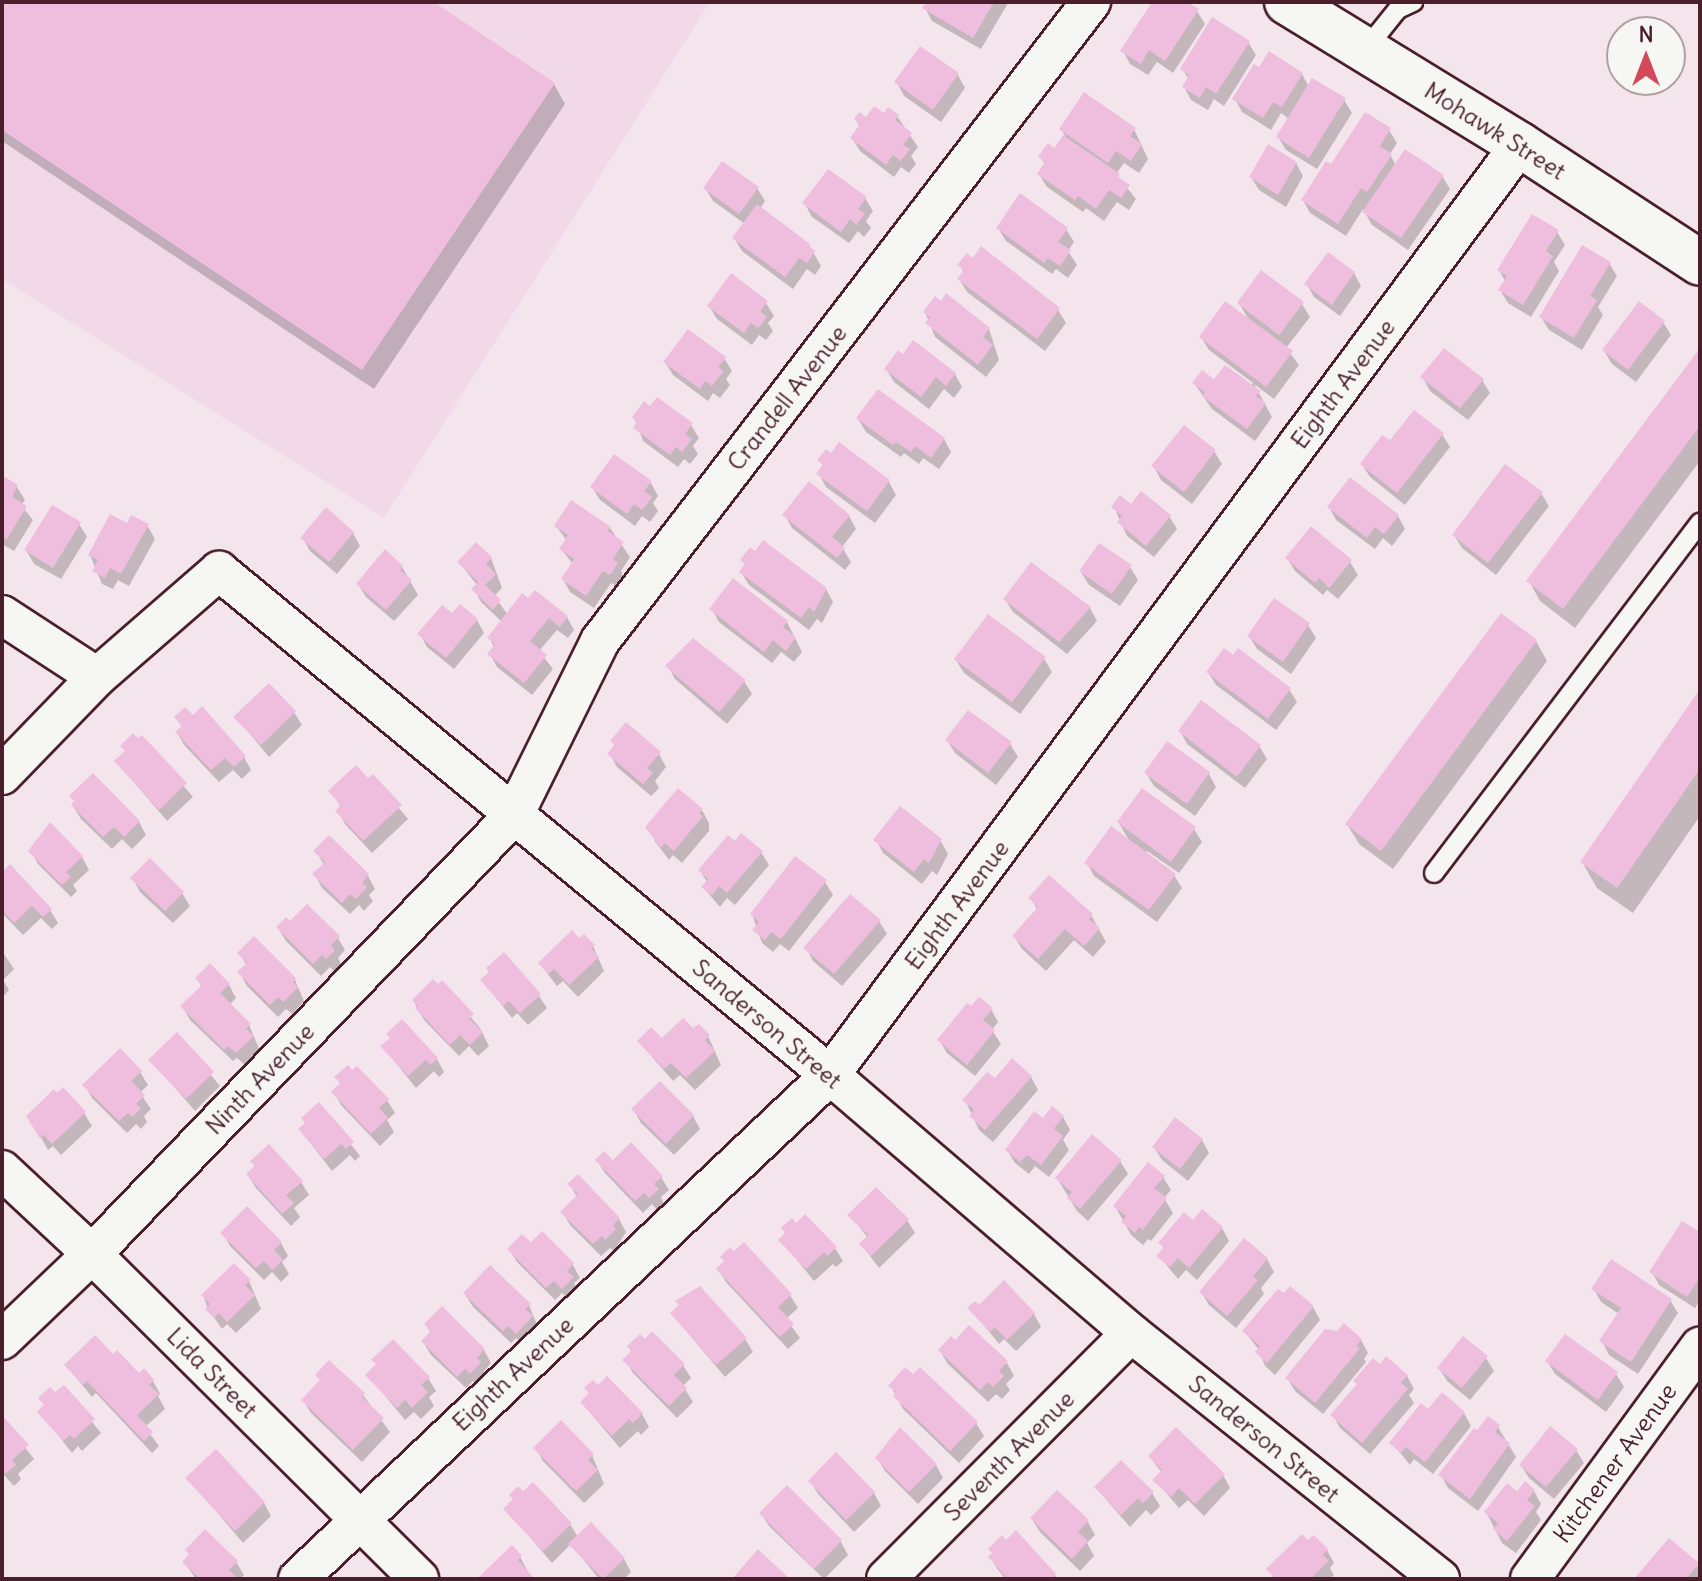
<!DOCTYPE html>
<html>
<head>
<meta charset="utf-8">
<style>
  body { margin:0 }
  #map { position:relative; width:1702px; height:1581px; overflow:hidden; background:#f4e5ec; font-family:Delius,sans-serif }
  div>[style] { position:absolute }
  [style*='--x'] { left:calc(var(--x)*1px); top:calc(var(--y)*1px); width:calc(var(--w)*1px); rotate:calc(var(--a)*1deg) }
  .built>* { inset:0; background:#f2d9e8 }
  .shadow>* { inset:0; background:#0003 }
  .building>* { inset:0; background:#efbedf }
  .roads { filter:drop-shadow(2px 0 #4a1f2b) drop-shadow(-2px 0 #4a1f2b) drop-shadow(0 2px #4a1f2b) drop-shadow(0 -2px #4a1f2b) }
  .lane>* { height:18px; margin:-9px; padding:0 9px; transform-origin:9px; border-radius:9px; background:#f6f6f2 }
  .street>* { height:38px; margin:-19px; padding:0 19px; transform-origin:19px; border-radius:19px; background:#f6f6f2 }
  .secondary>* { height:44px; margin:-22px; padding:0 22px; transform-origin:22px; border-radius:22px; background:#f6f6f2 }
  span { translate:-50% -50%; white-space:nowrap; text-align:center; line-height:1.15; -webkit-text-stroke:6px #f6f6f2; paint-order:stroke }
  .street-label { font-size:24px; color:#4a1f2b }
  .frame { position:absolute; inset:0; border:4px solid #4a1f2b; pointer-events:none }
  .north { position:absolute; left:1606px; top:16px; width:80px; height:80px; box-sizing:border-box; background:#f6f6f2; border:2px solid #b1a0a2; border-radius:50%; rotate:0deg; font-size:22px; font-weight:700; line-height:32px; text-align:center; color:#4a1f2b }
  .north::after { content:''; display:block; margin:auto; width:28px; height:36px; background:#d1495b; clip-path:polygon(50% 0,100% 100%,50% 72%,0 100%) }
</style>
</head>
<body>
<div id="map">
  <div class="built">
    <i style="clip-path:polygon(2px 2px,710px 2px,384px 518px,2px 279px)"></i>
  </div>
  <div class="shadow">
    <i style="clip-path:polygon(2px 2px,431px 2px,554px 84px,565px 104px,374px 389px,2px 141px)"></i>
    <i style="clip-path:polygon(928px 2px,1005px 2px,1007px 5px,981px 49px,932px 21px,925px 8px)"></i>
    <i style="clip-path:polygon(1154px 2px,1183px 2px,1197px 11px,1205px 24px,1173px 73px,1157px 62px,1148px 75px,1130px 64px,1123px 51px)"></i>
    <i style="clip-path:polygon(1248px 42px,1256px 55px,1224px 106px,1214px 99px,1208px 110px,1191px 100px,1184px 87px,1189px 79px,1182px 69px)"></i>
    <i style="clip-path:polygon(920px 49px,958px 75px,965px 88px,941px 122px,904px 96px,897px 82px)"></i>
    <i style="clip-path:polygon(1302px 74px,1309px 87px,1344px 100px,1352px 113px,1317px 169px,1286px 150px,1278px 137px,1289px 119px,1281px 113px,1271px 130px,1242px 112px,1235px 99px)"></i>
    <i style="clip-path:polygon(884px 116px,897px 116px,918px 147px,911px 156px,916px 164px,909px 173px,901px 167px,894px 177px,860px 151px,852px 138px,860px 127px,856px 120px)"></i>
    <i style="clip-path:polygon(1061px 129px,1134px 129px,1148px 159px,1139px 173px,1124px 163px,1116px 174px,1136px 199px,1129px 210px,1117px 202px,1104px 221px,1086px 208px,1083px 212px,1047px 187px,1039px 174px,1045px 165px,1041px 157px,1055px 151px,1065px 136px)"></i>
    <i style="clip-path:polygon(1389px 130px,1397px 143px,1390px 154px,1396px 166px,1442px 176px,1450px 189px,1408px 250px,1372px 225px,1363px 209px,1346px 236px,1310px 213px,1303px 200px,1331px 167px)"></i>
    <i style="clip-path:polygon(1296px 163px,1303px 176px,1286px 207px,1259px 190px,1251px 177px)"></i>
    <i style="clip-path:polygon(705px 188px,757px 188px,765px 201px,760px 209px,809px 245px,821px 266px,815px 275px,807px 269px,793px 289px,742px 251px,734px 238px,745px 224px,713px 201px)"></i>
    <i style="clip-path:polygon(865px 198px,873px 211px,866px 221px,871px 228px,864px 237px,858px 231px,849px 243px,812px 217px,805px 204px)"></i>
    <i style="clip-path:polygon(998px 228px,1066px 229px,1074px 242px,1068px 251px,1077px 265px,1068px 278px,1056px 269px,1052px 274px,1006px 241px)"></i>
    <i style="clip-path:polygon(1557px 232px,1565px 245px,1554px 262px,1559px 271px,1531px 317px,1508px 303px,1500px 290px,1505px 281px,1499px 270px)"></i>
    <i style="clip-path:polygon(1609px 263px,1617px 276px,1598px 307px,1603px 315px,1582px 350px,1549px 330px,1541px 317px)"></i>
    <i style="clip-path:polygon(960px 265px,1058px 310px,1066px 323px,1045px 351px,967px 292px,959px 279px,964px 273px)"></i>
    <i style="clip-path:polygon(1354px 273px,1361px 286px,1340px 316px,1314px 297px,1307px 284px)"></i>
    <i style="clip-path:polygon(766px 303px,774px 316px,768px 323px,773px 331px,766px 340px,759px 335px,752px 345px,717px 319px,709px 306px)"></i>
    <i style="clip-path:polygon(1239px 303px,1302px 304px,1310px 317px,1286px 348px,1299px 365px,1274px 399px,1254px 384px,1272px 417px,1255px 441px,1212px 409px,1194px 383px,1214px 381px,1251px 386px,1253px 383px,1209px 350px,1201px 337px,1250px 322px)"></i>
    <i style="clip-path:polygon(925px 312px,989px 329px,999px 360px,986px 377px,935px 337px)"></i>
    <i style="clip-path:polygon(1663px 322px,1671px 335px,1636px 382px,1612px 364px,1604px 351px)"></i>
    <i style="clip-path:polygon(1700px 352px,1700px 461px,1575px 628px,1540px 601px,1529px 581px)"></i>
    <i style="clip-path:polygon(724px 358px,732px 371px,726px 379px,730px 385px,720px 398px,713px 393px,708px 401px,673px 375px,665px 362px)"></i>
    <i style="clip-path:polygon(886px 369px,955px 374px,962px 387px,954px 398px,944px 389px,929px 409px,894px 382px)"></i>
    <i style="clip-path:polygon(1423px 378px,1482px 380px,1490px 393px,1468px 420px,1430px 391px)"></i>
    <i style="clip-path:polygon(634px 417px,691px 425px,699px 438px,693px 446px,698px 454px,690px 464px,684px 459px,678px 467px,643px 441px)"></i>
    <i style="clip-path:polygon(858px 419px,944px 439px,951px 452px,939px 469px,923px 458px,919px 464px,904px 453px,901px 457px,866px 432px)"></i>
    <i style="clip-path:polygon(1442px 434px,1450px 447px,1405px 505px,1370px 477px,1362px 464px,1391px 443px)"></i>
    <i style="clip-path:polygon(1214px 451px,1222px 464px,1192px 504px,1161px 480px,1154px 467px)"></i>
    <i style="clip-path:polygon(820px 461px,889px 482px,896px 495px,875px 523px,826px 487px,819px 474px,824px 467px)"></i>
    <i style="clip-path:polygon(2px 478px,17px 487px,25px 500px,21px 505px,33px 520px,14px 551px,2px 544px)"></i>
    <i style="clip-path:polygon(651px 483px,658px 496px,653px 503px,658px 511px,650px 522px,642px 516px,635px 526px,600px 500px,592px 487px)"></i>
    <i style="clip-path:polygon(1541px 493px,1549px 506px,1496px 575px,1462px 548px,1454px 535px)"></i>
    <i style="clip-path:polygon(1114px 507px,1131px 507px,1169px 516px,1177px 529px,1154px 557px,1127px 536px)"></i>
    <i style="clip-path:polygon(1329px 507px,1398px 516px,1405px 529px,1392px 546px,1383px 538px,1375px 549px,1336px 520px)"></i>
    <i style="clip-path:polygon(785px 515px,849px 516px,856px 529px,842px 547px,851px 562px,845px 570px,792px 528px)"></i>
    <i style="clip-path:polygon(79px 524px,87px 537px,61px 579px,34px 564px,26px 550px)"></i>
    <i style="clip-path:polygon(147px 525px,155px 539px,129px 586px,118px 580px,113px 589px,102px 584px,90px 555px,128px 526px)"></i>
    <i style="clip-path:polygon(556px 526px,610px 528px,630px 557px,621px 571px,624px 577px,618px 587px,611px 583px,594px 608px,570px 592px,563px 579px,573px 564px,561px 549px,567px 541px)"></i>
    <i style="clip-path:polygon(353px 533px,360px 546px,337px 574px,310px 551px,303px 538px)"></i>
    <i style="clip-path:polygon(491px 558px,502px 588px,494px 596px,508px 615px,567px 617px,574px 630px,568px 638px,557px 630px,539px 651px,553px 669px,532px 695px,497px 667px,490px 654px,495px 648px,489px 638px,502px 622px,481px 602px,474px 589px,477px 585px,459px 562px)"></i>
    <i style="clip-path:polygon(1287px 558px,1350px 562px,1358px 575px,1338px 599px,1327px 590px,1323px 595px,1295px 571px)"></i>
    <i style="clip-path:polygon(742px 560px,826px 589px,833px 602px,822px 623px,817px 619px,809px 630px,749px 585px,741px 572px,746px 566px)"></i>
    <i style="clip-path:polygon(402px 567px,418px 595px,394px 621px,366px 597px,358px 584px)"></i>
    <i style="clip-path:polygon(1130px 567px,1138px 580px,1120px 606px,1089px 585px,1081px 572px)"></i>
    <i style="clip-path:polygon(1005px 599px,1090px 608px,1097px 621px,1067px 654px,1013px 612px)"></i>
    <i style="clip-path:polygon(712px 609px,787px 622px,802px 652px,794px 662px,781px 652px,772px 663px,719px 622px)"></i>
    <i style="clip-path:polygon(477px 620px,484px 633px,454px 669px,427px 647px,420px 634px)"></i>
    <i style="clip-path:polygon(1308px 625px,1316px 638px,1291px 674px,1257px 649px,1249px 636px)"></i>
    <i style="clip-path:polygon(1536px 641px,1547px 661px,1393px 869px,1359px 844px,1347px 824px)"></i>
    <i style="clip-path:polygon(1044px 659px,1052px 672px,1020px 714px,964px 673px,956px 660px)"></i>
    <i style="clip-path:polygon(668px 666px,744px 681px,752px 694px,727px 724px,675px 679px)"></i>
    <i style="clip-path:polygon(1208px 672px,1289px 689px,1297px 702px,1276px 730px,1216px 685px)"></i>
    <i style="clip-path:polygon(1700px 692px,1700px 816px,1633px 913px,1597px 888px,1582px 862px)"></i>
    <i style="clip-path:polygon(294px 712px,302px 725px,269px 757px,236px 717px)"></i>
    <i style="clip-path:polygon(176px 717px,244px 757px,251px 770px,242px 779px,233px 770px,219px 782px,185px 746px,177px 733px,183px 728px)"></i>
    <i style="clip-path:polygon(1180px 731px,1259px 746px,1267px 759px,1245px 788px,1187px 744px)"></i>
    <i style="clip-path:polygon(142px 737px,193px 797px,167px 821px,116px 761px)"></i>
    <i style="clip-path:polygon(947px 740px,1010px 744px,1018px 757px,996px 785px,955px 753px)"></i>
    <i style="clip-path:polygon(610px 754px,659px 754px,666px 767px,655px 781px,659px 788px,651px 796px,617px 767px)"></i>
    <i style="clip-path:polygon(1146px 773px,1209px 774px,1216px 787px,1195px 816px,1154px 786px)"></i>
    <i style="clip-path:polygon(373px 777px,408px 819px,372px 853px,345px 824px,338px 811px,341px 807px,331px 791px)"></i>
    <i style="clip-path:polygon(73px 806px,139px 822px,146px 835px,132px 849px,122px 839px,112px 849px,81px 819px)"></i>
    <i style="clip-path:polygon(702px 810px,709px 823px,709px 831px,682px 863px,673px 855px,669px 860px,654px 840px)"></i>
    <i style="clip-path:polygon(1119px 823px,1194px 829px,1202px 842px,1179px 873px,1147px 851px,1145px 854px,1174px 875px,1182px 888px,1157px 922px,1094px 876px,1087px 863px,1131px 844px)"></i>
    <i style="clip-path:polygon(329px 837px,368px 876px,375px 889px,369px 895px,373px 901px,364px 911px,359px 905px,350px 914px,322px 888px,315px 875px,324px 865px,316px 851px)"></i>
    <i style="clip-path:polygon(876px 840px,940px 840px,948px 854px,937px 875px,932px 871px,922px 884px,883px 853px)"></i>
    <i style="clip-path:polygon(735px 844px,761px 852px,769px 865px,735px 905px,727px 898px,720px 907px,703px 887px,707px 882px,700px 870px)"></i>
    <i style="clip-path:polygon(31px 851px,82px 857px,89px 870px,73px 885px,77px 891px,71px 897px,38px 864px)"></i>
    <i style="clip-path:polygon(2px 874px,50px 910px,58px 923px,52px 929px,41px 918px,23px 935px,2px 913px)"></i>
    <i style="clip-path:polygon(133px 879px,182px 893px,190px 906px,173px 923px,140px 892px)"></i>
    <i style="clip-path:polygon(825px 882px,833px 895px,789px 951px,780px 944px,773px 952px,762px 943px,752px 914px)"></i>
    <i style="clip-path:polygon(1031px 898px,1091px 915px,1106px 942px,1093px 957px,1074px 940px,1046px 971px,1022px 949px,1014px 936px,1038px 911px)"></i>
    <i style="clip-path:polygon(879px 921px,887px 934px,842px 986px,813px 961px,806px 948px)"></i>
    <i style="clip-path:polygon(278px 928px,338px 938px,345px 950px,338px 958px,341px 964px,334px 971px,330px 967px,321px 976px,286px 941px)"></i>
    <i style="clip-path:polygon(579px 941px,593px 946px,604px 971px,578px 997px,563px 981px,557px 986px,540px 964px)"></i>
    <i style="clip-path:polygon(2px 951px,14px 969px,3px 980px,9px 990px,2px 998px)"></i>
    <i style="clip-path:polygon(240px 954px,295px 980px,304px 1001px,292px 1014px,286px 1009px,278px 1017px,247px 986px,240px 973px,247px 966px)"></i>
    <i style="clip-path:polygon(197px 979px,229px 985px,236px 998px,229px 1005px,249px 1025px,260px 1051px,245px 1065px,237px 1058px,233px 1061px,190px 1020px,183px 1007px,202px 987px)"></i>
    <i style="clip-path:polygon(483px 981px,539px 996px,547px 1008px,528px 1025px,517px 1013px,512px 1018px)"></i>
    <i style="clip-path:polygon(441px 983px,480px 1028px,489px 1046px,478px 1056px,469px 1046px,459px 1056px,425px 1021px,417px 1009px,414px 1000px)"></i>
    <i style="clip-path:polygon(991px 1009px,998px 1022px,992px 1030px,1001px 1044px,975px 1076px,947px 1053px,939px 1040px)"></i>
    <i style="clip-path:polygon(693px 1031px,708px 1036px,721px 1065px,695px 1090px,680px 1075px,673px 1081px,639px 1042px,662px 1041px)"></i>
    <i style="clip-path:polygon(177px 1035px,220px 1086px,195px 1111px,151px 1060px)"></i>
    <i style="clip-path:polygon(383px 1047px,437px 1059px,444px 1072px,439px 1077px,434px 1071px,416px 1088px)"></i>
    <i style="clip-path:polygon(140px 1072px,148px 1085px,140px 1093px,151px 1109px,144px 1116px,147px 1122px,141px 1129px,136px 1124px,127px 1133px,92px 1098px,85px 1085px)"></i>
    <i style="clip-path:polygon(1031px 1077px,1038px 1090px,993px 1142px,979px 1130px,965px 1100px,995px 1081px)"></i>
    <i style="clip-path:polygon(337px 1078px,387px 1100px,395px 1113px,387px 1120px,394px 1132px,380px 1146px,341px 1105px,334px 1092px,341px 1084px)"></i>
    <i style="clip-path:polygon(319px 1104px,360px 1156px,355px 1161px,350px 1155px,332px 1171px,300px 1130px)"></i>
    <i style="clip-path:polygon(634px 1110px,693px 1116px,700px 1129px,674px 1155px,641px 1123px)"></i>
    <i style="clip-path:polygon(84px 1113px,92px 1126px,61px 1155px,53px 1146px,48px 1150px,29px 1116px)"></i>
    <i style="clip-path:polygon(1063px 1117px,1070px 1130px,1063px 1140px,1069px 1150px,1049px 1177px,1035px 1166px,1029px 1174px,1015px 1163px,1007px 1150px,1043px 1121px)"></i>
    <i style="clip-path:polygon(1175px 1120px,1202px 1140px,1209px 1153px,1188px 1181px,1162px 1160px,1154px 1147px)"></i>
    <i style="clip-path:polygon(597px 1160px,661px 1177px,669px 1190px,661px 1197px,664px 1204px,657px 1210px,652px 1204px,643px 1213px,605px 1173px)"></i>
    <i style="clip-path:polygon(252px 1161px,301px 1182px,309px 1195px,294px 1208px,300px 1217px,291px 1226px,256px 1188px,248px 1175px,256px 1168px)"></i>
    <i style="clip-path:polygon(1120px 1161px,1128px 1174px,1088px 1221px,1077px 1211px,1057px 1178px)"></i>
    <i style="clip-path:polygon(1163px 1177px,1171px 1190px,1164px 1198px,1173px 1213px,1151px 1241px,1148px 1239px,1143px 1245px,1131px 1235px,1115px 1206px)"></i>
    <i style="clip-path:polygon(570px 1185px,619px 1219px,626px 1232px,614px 1251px,610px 1248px,601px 1256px,570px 1225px,563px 1212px,577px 1197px)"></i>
    <i style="clip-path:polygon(850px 1215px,907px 1220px,915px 1233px,879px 1268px,861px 1244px,868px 1238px)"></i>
    <i style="clip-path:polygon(1193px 1223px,1222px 1228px,1229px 1241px,1197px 1280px,1186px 1270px,1178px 1279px,1159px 1256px,1164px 1250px,1161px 1243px)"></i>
    <i style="clip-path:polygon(796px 1225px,835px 1248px,843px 1261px,836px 1267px,833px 1264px,814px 1281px,781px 1240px)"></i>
    <i style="clip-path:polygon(223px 1233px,281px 1243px,288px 1256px,282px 1262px,289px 1274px,281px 1282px,272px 1272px,264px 1280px,230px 1246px)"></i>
    <i style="clip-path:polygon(542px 1234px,573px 1265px,580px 1278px,574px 1283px,579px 1292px,570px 1301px,562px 1293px,555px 1300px,517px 1262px,509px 1249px,531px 1245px)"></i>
    <i style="clip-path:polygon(1700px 1235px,1700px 1300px,1695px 1308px,1659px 1285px,1652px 1272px)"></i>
    <i style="clip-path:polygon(734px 1254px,790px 1295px,798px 1308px,786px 1319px,800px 1338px,788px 1349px,726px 1282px,718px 1269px)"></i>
    <i style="clip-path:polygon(1267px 1259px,1274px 1272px,1261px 1288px,1264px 1294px,1236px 1328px,1209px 1305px,1201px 1292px)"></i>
    <i style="clip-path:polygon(249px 1281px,261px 1309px,236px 1333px,227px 1324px,222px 1329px,208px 1309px,203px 1295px)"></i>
    <i style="clip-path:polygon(1594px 1289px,1670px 1300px,1678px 1313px,1638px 1374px,1609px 1355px,1602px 1341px,1619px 1314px,1601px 1302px)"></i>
    <i style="clip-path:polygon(465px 1294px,529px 1305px,539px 1330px,524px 1346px,516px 1338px,511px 1343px,473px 1307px)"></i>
    <i style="clip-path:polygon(1313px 1307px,1320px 1320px,1275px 1375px,1265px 1366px,1259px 1350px,1245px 1332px)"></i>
    <i style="clip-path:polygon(970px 1308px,1034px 1314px,1041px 1327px,1016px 1351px,1004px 1339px,999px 1344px)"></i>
    <i style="clip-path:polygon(672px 1314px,745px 1339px,753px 1352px,725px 1377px)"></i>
    <i style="clip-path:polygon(426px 1325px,484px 1350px,491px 1363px,484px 1371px,487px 1377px,478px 1386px,473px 1381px,466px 1388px,431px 1355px,423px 1342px,431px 1333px)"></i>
    <i style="clip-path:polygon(970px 1328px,1007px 1363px,1014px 1376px,1006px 1384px,1010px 1390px,1002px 1399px,996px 1394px,988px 1402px,948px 1364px,940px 1351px,955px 1343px)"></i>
    <i style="clip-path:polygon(1338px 1333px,1361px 1340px,1368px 1353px,1364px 1359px,1366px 1362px,1323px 1414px,1295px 1391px,1287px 1378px)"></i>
    <i style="clip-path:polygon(113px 1357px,153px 1381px,160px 1394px,158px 1396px,165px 1409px,145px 1427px,159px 1446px,152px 1453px,96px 1393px,92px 1397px,66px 1365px)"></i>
    <i style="clip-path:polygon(1486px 1358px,1494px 1371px,1470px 1400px,1447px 1381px,1439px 1368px)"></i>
    <i style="clip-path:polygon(1387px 1359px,1407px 1376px,1414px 1389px,1409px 1395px,1414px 1403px,1370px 1454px,1340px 1428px,1333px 1415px)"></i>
    <i style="clip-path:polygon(625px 1360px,683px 1365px,691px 1378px,683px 1386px,693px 1402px,677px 1418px,633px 1373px)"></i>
    <i style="clip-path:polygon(1547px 1361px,1616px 1374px,1624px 1387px,1606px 1412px,1555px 1374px)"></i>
    <i style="clip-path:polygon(317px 1375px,363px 1395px,390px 1432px,362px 1462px,311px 1413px,303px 1400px,321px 1382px)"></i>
    <i style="clip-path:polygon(368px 1375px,428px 1378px,436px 1391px,429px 1397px,434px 1406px,421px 1419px,414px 1412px,405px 1420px)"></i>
    <i style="clip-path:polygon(891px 1386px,976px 1423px,984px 1436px,959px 1463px,903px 1409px)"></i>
    <i style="clip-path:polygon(64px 1387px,101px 1433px,82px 1451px,78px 1446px,72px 1453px,40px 1412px)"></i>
    <i style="clip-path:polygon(587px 1389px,642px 1414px,649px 1427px,641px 1435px,638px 1431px,620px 1448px,582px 1403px,590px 1395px)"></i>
    <i style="clip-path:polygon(1428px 1412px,1464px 1413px,1471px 1426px,1433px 1474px,1414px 1459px,1410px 1465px,1392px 1443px)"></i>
    <i style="clip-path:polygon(2px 1418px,34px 1459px,18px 1474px,21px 1479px,14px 1486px,2px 1473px)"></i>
    <i style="clip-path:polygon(1498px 1427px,1516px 1457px,1478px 1511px,1448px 1488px,1441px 1475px)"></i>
    <i style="clip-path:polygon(536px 1448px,592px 1455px,604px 1484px,584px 1503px,543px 1461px)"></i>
    <i style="clip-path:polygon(1576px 1450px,1584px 1463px,1554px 1499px,1529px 1478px,1521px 1465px)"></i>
    <i style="clip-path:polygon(1150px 1457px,1223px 1475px,1230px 1488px,1204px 1516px,1188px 1500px,1179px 1508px,1155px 1480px,1162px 1473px)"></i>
    <i style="clip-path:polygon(877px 1458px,936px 1465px,943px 1478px,918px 1504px,885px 1471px)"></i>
    <i style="clip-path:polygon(188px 1478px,264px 1503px,271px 1516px,243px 1543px)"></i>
    <i style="clip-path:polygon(810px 1481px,874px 1493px,881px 1506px,854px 1532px,818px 1494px)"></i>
    <i style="clip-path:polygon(787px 1487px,841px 1542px,848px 1555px,824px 1579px,769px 1526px,761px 1513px)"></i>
    <i style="clip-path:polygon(1096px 1488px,1152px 1493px,1160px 1506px,1151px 1515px,1146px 1510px,1130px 1527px)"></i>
    <i style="clip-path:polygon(1534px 1491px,1541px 1504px,1536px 1512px,1541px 1520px,1516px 1553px,1502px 1543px,1486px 1512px,1517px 1494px)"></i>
    <i style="clip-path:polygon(1057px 1492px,1088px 1522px,1095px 1535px,1087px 1543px,1094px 1556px,1080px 1571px,1040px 1532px,1032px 1519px)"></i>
    <i style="clip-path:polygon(506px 1509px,570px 1524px,578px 1537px,624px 1559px,631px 1572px,624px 1579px,599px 1579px,571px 1544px,552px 1563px)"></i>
    <i style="clip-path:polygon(1016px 1533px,1055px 1575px,1057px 1579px,1006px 1579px,998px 1570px,990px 1557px)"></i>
    <i style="clip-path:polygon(1327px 1550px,1334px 1563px,1330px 1568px,1334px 1575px,1330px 1579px,1274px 1579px,1268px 1569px)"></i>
    <i style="clip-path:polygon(520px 1557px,532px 1579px,482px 1577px)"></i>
    <i style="clip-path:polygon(184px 1562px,236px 1562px,244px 1575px,240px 1579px,196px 1579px)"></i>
    <i style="clip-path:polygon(1697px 1564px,1700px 1579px,1637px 1579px)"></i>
  </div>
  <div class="building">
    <i style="clip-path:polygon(2px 2px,434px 2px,555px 83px,362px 370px,2px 130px)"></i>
    <i style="clip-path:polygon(926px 2px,994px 2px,973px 38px,922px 8px)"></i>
    <i style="clip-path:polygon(1152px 2px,1187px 2px,1199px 9px,1165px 61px,1149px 50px,1141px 64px,1120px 51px)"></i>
    <i style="clip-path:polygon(1212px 17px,1250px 41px,1216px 94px,1206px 87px,1200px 98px,1182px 87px,1189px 75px,1180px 69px)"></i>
    <i style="clip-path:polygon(920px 46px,959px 73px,933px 110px,894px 82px)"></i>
    <i style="clip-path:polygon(1269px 51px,1303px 73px,1282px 107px,1273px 102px,1263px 118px,1232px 99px,1254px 64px,1259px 67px)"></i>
    <i style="clip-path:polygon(1312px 78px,1346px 98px,1309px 158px,1276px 137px)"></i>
    <i style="clip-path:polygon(1084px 92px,1136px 128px,1130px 136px,1142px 144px,1131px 161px,1116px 151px,1108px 163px,1059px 129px)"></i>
    <i style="clip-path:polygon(874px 106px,884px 113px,888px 107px,899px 115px,895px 120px,912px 133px,903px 145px,910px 149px,901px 161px,893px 155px,886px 165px,850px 138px,860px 124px,854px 119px,859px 112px,866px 117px)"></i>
    <i style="clip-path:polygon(1365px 112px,1391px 128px,1380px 146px,1392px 154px,1367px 192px,1361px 188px,1338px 224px,1301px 200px,1326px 161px,1331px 164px)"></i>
    <i style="clip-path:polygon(1063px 135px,1120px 174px,1118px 177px,1130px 185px,1121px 198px,1109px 190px,1096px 209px,1078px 196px,1075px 200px,1037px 174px,1045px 162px,1038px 157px,1048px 143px,1054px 148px)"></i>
    <i style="clip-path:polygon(1268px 144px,1297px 162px,1278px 195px,1249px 177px)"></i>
    <i style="clip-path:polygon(1405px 149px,1444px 175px,1401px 238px,1362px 212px)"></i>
    <i style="clip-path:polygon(722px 161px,759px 187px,739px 214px,703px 188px)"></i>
    <i style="clip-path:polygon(828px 169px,867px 197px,858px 209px,865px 214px,856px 225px,850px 219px,841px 232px,802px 203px)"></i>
    <i style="clip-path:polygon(1020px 193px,1068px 228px,1058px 242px,1071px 250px,1060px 266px,1048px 258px,1044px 263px,996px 228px)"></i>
    <i style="clip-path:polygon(757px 204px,810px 244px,809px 246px,815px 251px,807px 263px,799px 258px,785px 277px,732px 238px)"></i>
    <i style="clip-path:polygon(1532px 214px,1559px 230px,1546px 251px,1553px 256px,1523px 305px,1498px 290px,1507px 276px,1497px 270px)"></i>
    <i style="clip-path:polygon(1582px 245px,1611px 262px,1590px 296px,1597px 300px,1574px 338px,1539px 317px)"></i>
    <i style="clip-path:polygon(981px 246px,1060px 308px,1037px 339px,957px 279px,964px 270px,957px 265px,967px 253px,973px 258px)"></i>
    <i style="clip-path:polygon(1328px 252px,1355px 272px,1332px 305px,1304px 284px)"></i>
    <i style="clip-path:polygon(1261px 270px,1304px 302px,1279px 335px,1237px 303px)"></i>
    <i style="clip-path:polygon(731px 273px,768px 301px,760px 311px,767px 317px,758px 328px,751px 323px,744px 333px,707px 306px)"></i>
    <i style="clip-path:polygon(946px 293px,990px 328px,983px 337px,993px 345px,978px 365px,925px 323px,930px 317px,923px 312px,935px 296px,941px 301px)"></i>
    <i style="clip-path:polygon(1225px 301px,1293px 351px,1266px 387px,1199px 337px)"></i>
    <i style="clip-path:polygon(1639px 301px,1665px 321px,1628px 370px,1602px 350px)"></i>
    <i style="clip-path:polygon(688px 329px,726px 357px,718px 367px,724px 371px,712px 386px,705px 381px,700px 389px,663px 362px)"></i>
    <i style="clip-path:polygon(913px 340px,956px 373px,946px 386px,936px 377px,921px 397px,884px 369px,898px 350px,903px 354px)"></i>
    <i style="clip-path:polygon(1444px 348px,1484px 379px,1460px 408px,1420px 377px)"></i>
    <i style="clip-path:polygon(1700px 348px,1700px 426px,1563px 609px,1526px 581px)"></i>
    <i style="clip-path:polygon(1225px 365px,1261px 391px,1256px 396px,1266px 403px,1247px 429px,1202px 396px,1205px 392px,1192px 383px,1202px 370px,1214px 379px)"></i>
    <i style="clip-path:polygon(878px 389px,945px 438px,931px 458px,915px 446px,911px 452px,896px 442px,893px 445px,856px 418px)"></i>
    <i style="clip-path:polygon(657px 397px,693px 423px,685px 434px,692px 439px,682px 452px,676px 447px,670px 455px,633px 428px,637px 422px,632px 417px,644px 401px,650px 406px)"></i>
    <i style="clip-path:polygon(1414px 410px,1444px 433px,1397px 493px,1360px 464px,1382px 435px,1390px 440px)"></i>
    <i style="clip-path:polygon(1184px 425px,1216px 450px,1184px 492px,1151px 466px)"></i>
    <i style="clip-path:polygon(839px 442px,890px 480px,867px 511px,816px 474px,823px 465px,817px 460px,826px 449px,831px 453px)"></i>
    <i style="clip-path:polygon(614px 454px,652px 481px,644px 491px,652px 497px,642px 510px,634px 504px,627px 514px,590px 487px)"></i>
    <i style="clip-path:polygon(1505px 464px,1543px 492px,1488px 563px,1452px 535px)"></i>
    <i style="clip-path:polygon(2px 475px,18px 485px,12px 497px,27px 506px,7px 539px,2px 537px)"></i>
    <i style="clip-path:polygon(1350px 477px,1399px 515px,1384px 534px,1375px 527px,1367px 538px,1327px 507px)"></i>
    <i style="clip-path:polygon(809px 481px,850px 515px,832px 537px,845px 548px,837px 558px,782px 515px)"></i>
    <i style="clip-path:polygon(1141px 491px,1171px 515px,1146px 546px,1117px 522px,1122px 516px,1111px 507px,1120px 495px,1131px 504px)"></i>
    <i style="clip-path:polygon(571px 500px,611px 527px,608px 531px,624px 542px,613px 559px,618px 563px,610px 575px,603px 571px,586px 596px,561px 579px,574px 559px,559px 549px,568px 535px,554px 526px)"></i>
    <i style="clip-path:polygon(52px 505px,81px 522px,53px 568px,24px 550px)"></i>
    <i style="clip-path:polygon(326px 507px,354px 532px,329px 562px,300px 538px)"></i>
    <i style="clip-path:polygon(110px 514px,127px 523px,131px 515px,149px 524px,121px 574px,110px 568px,105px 578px,92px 571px,98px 560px,88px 555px)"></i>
    <i style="clip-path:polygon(1311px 526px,1352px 560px,1329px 588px,1319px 578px,1315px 583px,1285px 558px)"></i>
    <i style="clip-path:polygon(763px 540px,827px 588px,814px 612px,809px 607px,801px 618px,739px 572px,745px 564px,740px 560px,750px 547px,755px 551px)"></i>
    <i style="clip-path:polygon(476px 542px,492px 557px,486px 564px,496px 574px,485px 585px,501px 600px,493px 610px,471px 589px,478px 582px,457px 562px)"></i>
    <i style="clip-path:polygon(1099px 543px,1132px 565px,1112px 594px,1079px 571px)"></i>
    <i style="clip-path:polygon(385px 549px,403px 566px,400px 570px,412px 580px,386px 610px,356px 584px)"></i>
    <i style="clip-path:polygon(1031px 562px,1091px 607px,1059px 642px,1003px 599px)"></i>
    <i style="clip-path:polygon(733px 578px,788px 621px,783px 627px,796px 637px,786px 651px,773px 640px,764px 652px,709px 609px)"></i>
    <i style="clip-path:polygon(535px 590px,568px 616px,560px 627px,549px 618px,530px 641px,547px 655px,524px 683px,487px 654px,495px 644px,487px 638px,522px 593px,528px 598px)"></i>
    <i style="clip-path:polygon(1274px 598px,1310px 623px,1283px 662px,1247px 636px)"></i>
    <i style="clip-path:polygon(460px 604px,478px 619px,446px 658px,417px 634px,442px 605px,452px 613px)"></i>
    <i style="clip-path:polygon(1501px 613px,1537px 640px,1381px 851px,1345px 824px)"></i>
    <i style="clip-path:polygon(988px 614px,1046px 657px,1012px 702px,954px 659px)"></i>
    <i style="clip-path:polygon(693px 638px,746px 680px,719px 712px,665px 666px)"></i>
    <i style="clip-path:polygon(1224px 648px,1233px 655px,1238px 648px,1291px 688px,1268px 719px,1206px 672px)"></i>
    <i style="clip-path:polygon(269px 683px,296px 711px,261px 745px,233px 717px)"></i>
    <i style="clip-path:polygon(1700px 689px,1700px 769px,1617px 888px,1580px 862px)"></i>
    <i style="clip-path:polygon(1201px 700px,1261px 745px,1237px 777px,1178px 731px)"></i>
    <i style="clip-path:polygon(202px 706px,246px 756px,234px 767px,225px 758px,211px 770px,175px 732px,182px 726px,174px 717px,185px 707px,193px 715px)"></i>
    <i style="clip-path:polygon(968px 710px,1012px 742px,988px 773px,945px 740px)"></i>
    <i style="clip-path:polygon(626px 722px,661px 752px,647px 768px,653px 773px,643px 784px,607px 754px,614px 745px,610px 741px)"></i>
    <i style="clip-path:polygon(133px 733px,138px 738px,142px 735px,187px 783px,159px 810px,114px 761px,125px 751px,120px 746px)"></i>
    <i style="clip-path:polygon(1167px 741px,1210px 772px,1187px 804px,1144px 773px)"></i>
    <i style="clip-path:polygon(356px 765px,368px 778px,373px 774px,402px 805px,363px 841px,335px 811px,341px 805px,328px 791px)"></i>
    <i style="clip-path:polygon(93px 773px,140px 821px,124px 837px,114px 827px,103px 837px,71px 805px,74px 801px,69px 796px)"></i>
    <i style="clip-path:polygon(678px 788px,703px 809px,699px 814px,703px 816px,674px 851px,665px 843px,661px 848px,645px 827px)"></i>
    <i style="clip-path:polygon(1142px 788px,1196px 827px,1171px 862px,1117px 822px)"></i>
    <i style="clip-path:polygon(900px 806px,942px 839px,929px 863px,924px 859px,914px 872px,873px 840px)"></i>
    <i style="clip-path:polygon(50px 822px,83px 856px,66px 872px,71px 877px,62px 885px,28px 851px)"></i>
    <i style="clip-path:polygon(1111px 826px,1176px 874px,1149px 910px,1084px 863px)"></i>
    <i style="clip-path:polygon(741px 833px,763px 851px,727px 893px,719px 886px,712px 895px,701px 887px,708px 879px,698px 870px,728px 835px,735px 841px)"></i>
    <i style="clip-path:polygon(329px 835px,369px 874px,362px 883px,367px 887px,356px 899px,350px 894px,342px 903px,312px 874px,325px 862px,313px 851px)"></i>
    <i style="clip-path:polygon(795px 856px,827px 880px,781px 939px,771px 932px,765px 940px,752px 930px,759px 922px,750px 914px)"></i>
    <i style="clip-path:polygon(150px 858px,184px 892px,165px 911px,130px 878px)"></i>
    <i style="clip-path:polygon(10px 864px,52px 909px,43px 917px,32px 906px,14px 923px,2px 910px,2px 872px)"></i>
    <i style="clip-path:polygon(1049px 875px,1093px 914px,1089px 919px,1100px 928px,1084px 946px,1065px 929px,1038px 959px,1012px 936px,1038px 907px,1028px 898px)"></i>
    <i style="clip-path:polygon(850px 894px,881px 920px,834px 974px,803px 948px)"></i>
    <i style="clip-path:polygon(307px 904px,340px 936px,331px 945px,335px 950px,326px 959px,322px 955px,313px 964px,276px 927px,286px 917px,290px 921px)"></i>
    <i style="clip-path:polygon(572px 930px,579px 938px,584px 934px,595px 945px,591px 948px,599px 957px,569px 985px,554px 969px,548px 974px,538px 963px)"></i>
    <i style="clip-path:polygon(254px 936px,296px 978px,293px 982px,298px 987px,283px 1002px,278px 997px,270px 1005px,237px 972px,247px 963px,237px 953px)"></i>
    <i style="clip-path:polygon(504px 952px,541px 994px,520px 1013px,509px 1001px,503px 1006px,480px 980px,489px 972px,486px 968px)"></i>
    <i style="clip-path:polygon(210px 963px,230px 984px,220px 993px,251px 1024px,246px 1029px,254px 1036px,236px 1053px,228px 1046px,224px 1050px,180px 1006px,202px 985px,195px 978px)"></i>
    <i style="clip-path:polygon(433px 979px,438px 984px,442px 980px,474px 1014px,469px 1019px,483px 1032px,470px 1045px,460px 1035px,450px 1045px,415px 1008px,418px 1006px,412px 1000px)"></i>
    <i style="clip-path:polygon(979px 997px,993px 1008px,983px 1020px,995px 1030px,967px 1065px,937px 1040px,967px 1003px,971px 1006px)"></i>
    <i style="clip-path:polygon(683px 1018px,693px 1028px,699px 1024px,710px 1035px,705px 1040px,715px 1051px,686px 1078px,671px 1063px,664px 1069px,637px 1041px,651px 1027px,662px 1038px)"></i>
    <i style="clip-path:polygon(402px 1019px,438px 1058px,431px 1065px,426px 1060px,408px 1076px,380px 1046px,390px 1038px,386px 1034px)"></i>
    <i style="clip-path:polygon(177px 1032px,214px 1072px,186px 1099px,148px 1060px)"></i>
    <i style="clip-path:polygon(120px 1048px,142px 1071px,131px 1081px,145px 1095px,136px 1104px,141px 1108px,133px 1117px,128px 1113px,119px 1121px,82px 1085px)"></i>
    <i style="clip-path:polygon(1012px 1058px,1032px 1076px,985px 1130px,969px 1116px,974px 1110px,962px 1100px,987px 1072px,995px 1078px)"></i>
    <i style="clip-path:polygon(348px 1065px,352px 1070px,357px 1066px,389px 1099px,379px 1108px,388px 1118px,371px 1134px,331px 1092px,340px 1083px,334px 1077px)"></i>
    <i style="clip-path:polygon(660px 1081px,694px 1115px,666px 1144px,631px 1109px)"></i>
    <i style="clip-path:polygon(63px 1087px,86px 1112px,52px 1144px,44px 1135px,40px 1139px,26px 1116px,54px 1089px,57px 1093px)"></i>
    <i style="clip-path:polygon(319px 1102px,354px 1142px,346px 1149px,341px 1144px,324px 1159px,298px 1129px,305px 1123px,301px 1118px)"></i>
    <i style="clip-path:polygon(1052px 1106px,1064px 1116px,1054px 1129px,1063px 1136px,1041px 1165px,1027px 1155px,1020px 1162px,1005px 1150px,1034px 1111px,1043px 1118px)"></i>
    <i style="clip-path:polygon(1175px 1117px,1203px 1139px,1180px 1169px,1152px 1147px)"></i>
    <i style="clip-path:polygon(1092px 1134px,1122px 1160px,1080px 1209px,1067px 1198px,1072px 1192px,1055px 1178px)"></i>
    <i style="clip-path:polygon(631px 1142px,663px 1176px,654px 1184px,659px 1189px,649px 1198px,644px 1193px,635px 1201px,595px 1160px,604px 1151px,613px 1160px)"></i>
    <i style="clip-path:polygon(269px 1144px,303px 1181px,286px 1195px,294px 1203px,282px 1214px,246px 1174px,255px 1166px,250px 1161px)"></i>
    <i style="clip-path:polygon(1148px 1162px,1165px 1176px,1154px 1188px,1167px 1198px,1143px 1230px,1139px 1227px,1135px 1233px,1121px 1222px,1126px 1216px,1113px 1206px)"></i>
    <i style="clip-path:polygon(578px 1174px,620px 1218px,613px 1225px,616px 1229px,605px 1240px,602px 1236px,593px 1244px,560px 1212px,578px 1194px,567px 1184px)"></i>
    <i style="clip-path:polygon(876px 1187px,909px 1219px,871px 1256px,859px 1244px,868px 1235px,847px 1215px)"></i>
    <i style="clip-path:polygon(247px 1206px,282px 1242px,274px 1250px,283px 1260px,272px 1270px,264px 1261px,256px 1268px,220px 1233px)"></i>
    <i style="clip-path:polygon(1202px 1209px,1223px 1227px,1189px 1268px,1178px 1258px,1170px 1267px,1156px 1256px,1164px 1247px,1158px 1243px,1184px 1212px,1193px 1220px)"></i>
    <i style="clip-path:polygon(805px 1214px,837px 1247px,827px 1256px,824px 1252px,806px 1269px,778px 1240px,785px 1233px,781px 1228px,792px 1218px,796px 1223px)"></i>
    <i style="clip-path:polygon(1682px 1221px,1700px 1232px,1700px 1277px,1687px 1297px,1649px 1272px)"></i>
    <i style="clip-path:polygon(542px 1231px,574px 1263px,567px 1271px,574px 1277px,562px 1289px,554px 1281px,546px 1288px,507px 1249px,522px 1234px,531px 1242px)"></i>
    <i style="clip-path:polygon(1244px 1238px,1268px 1258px,1253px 1276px,1258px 1280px,1227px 1316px,1199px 1292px)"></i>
    <i style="clip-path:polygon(744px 1242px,792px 1294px,778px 1307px,794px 1324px,780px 1337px,716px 1269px,724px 1261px,720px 1257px,730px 1247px,734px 1251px)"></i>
    <i style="clip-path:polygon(1611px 1259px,1672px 1299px,1631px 1362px,1599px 1341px,1621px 1308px,1591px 1289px)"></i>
    <i style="clip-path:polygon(234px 1263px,251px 1280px,245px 1285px,255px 1295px,227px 1322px,219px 1313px,214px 1318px,205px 1309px,210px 1304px,201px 1295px)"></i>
    <i style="clip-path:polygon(490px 1265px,531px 1304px,525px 1309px,533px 1316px,516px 1334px,508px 1326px,503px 1331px,463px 1293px)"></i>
    <i style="clip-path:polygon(1004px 1280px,1035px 1313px,1007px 1340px,995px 1327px,990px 1332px,967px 1308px,975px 1301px,979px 1305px)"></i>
    <i style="clip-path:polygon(700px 1286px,747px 1338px,716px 1365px,670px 1313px,679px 1305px,675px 1301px)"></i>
    <i style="clip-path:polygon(1290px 1286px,1314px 1306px,1267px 1363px,1255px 1352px,1260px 1346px,1242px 1331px,1278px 1289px,1284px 1293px)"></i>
    <i style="clip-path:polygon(442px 1306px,485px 1349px,477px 1358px,481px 1362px,470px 1374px,465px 1369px,457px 1377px,421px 1341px,431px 1331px,424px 1324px)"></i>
    <i style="clip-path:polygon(1344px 1323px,1362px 1339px,1356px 1346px,1360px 1348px,1315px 1403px,1285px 1378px,1325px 1329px,1337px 1331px)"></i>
    <i style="clip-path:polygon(969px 1325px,1008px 1361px,999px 1371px,1004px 1376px,993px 1387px,988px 1382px,980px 1390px,938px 1350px,951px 1336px,955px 1340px)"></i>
    <i style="clip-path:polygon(652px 1331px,685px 1364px,674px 1375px,687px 1388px,669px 1406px,622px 1360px,631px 1351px,627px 1346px,640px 1334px,645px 1339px)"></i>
    <i style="clip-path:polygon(1565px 1334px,1618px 1372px,1598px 1400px,1545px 1361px)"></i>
    <i style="clip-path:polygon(95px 1335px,113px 1354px,117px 1350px,139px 1373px,144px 1368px,154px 1380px,149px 1385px,159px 1394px,137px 1415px,153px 1432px,144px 1441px,87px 1381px,83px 1385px,64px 1365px)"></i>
    <i style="clip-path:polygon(1463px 1336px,1488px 1356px,1462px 1388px,1437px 1368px)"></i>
    <i style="clip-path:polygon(393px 1339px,430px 1377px,421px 1385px,428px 1392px,412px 1408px,405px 1400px,397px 1408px,365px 1375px,376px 1364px,371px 1360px)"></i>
    <i style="clip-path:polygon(1386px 1356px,1408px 1375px,1401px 1383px,1408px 1389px,1362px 1443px,1330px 1415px,1357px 1384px,1353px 1381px,1373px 1358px,1380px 1364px)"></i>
    <i style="clip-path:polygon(329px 1360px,365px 1393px,362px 1397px,384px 1418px,353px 1450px,301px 1400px,320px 1380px,315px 1375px)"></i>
    <i style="clip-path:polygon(905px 1367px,913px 1374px,920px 1367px,978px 1422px,950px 1451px,893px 1396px,896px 1392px,888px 1386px)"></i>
    <i style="clip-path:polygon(607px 1376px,643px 1413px,633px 1423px,629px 1419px,612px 1436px,580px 1402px,589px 1393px,584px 1388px,593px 1380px,598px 1385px)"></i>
    <i style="clip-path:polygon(64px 1385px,95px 1419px,74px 1439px,70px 1435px,63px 1441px,37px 1412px,44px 1405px,38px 1398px,50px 1387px,55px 1392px)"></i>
    <i style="clip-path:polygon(1442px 1392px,1465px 1412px,1425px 1462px,1406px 1447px,1401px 1453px,1389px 1443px,1421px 1403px,1428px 1409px)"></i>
    <i style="clip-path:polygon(2px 1415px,29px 1445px,12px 1460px,16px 1465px,5px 1474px,2px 1471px)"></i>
    <i style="clip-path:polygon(1488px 1416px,1500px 1425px,1495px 1432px,1510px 1443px,1470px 1499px,1438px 1475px,1474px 1428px,1477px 1430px)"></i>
    <i style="clip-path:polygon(561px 1420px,594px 1454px,588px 1460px,598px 1470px,576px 1491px,533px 1448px)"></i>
    <i style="clip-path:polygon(1550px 1426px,1578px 1449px,1546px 1487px,1519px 1465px)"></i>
    <i style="clip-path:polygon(900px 1427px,937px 1464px,909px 1492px,875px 1458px)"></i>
    <i style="clip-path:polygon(1176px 1427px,1225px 1474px,1195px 1504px,1179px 1488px,1171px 1497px,1152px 1480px,1162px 1470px,1148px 1456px)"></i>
    <i style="clip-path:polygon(216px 1449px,265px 1502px,235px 1531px,185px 1478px)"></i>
    <i style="clip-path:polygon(836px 1452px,875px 1492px,846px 1520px,808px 1481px)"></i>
    <i style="clip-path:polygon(1121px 1460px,1154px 1492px,1143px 1503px,1138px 1498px,1121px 1515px,1094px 1487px)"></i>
    <i style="clip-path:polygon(1525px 1481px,1535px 1490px,1527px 1500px,1535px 1506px,1507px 1541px,1493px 1529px,1498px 1523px,1484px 1512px,1507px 1483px,1517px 1491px)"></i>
    <i style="clip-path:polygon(533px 1482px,572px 1523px,543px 1551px,503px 1509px,513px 1499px,509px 1495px,518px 1486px,523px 1491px)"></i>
    <i style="clip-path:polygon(787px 1485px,842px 1540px,814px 1569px,759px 1513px)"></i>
    <i style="clip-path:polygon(1057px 1490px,1089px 1520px,1078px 1532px,1088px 1541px,1072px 1559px,1030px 1518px)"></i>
    <i style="clip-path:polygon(591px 1522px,625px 1558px,603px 1579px,568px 1544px)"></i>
    <i style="clip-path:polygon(205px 1529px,238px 1561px,229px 1570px,235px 1576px,233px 1579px,200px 1579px,182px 1562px,189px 1554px,185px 1550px)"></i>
    <i style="clip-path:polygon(1016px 1530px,1056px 1574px,1051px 1579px,1008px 1579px,988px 1557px,992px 1553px,988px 1549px,1002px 1535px,1006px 1540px)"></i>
    <i style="clip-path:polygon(1302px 1534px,1308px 1540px,1314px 1535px,1328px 1549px,1323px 1555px,1329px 1561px,1310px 1579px,1276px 1579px,1266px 1569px)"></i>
    <i style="clip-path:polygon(1669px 1538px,1699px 1563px,1686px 1579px,1634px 1579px)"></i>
    <i style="clip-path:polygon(512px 1545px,522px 1556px,518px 1560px,533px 1577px,481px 1579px,479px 1577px)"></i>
    <i style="clip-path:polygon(758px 1549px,790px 1579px,732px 1579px)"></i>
  </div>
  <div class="roads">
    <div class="lane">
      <i style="--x:1365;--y:50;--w:53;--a:-51.2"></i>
      <i style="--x:1398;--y:9;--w:17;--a:-25"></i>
      <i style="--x:1434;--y:873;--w:440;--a:-52.8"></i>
    </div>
    <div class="street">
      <i style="--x:2;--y:615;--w:113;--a:33.1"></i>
      <i style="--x:2;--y:775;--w:136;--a:-45.9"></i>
      <i style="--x:97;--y:677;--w:162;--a:-41"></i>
      <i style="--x:219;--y:571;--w:792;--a:39.52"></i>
      <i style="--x:830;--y:1075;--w:396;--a:40.6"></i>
      <i style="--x:1131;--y:1333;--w:395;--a:38.5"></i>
      <i style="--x:2;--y:1170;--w:123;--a:43"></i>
      <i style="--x:92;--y:1254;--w:461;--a:44.8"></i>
      <i style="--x:2;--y:1340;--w:124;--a:-43.7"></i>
      <i style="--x:92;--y:1254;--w:609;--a:-46.13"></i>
      <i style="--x:514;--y:815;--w:194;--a:-63.7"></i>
      <i style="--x:600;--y:641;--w:806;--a:-52.46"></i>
      <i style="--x:298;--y:1579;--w:733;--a:-43.45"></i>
      <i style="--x:830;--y:1075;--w:1158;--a:-53.43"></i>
      <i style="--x:886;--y:1579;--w:347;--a:-45.1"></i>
      <i style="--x:1530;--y:1579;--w:288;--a:-53.8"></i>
    </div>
    <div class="secondary">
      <i style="--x:1287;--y:2;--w:273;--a:31.5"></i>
      <i style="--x:1520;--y:145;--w:215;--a:33.2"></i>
    </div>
  </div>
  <div class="street-label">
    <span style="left:1495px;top:131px;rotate:32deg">Mohawk Street</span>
    <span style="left:1343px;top:384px;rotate:-53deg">Eighth Avenue</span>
    <span style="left:787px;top:398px;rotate:-52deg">Crandell Avenue</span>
    <span style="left:957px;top:905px;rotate:-53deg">Eighth Avenue</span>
    <span style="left:767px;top:1024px;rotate:40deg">Sanderson Street</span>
    <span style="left:260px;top:1079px;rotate:-46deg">Ninth Avenue</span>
    <span style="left:212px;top:1373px;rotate:45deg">Lida Street</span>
    <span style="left:513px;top:1374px;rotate:-43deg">Eighth Avenue</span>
    <span style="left:1264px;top:1439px;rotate:39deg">Sanderson Street</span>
    <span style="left:1009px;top:1456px;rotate:-45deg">Seventh Avenue</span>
    <span style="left:1615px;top:1463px;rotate:-54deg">Kitchener Avenue</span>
  </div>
  <div class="frame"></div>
  <div class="north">N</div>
</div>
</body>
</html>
